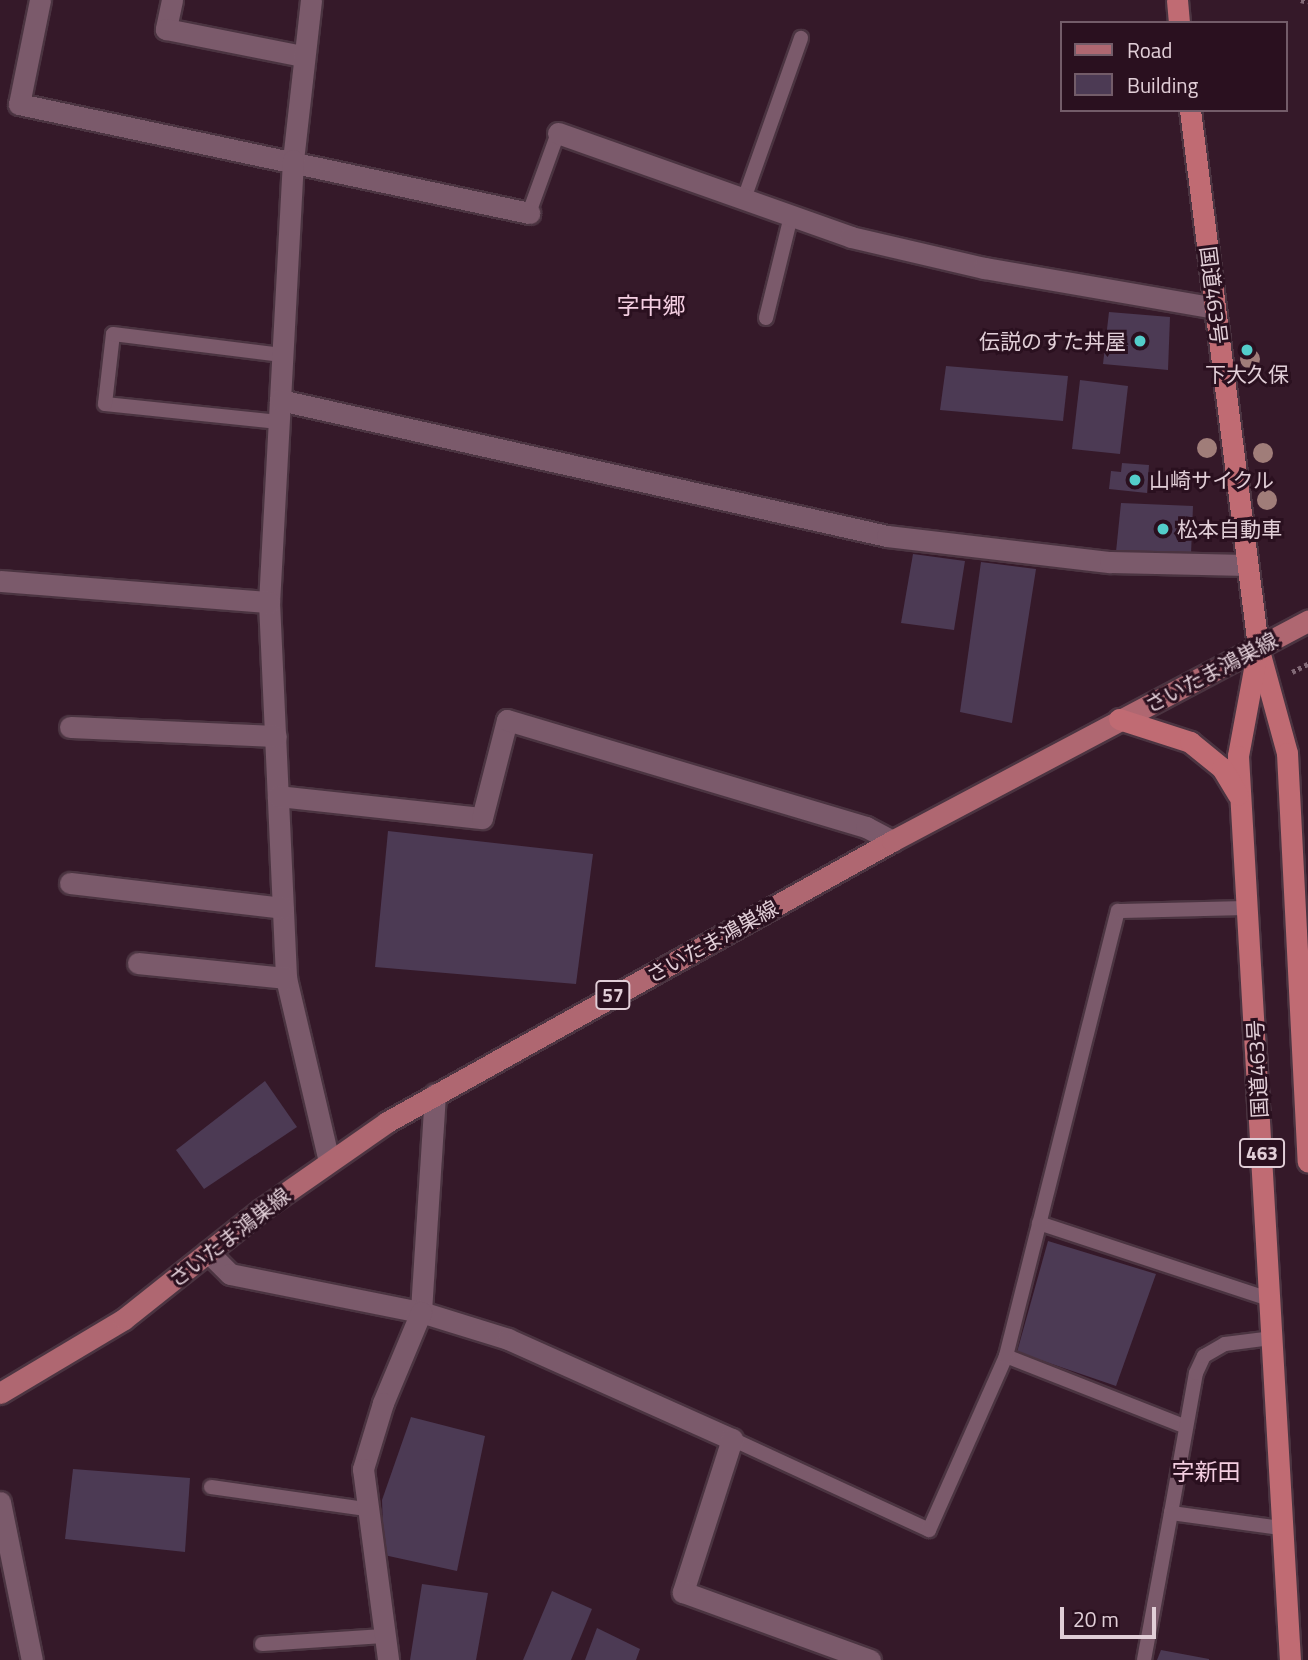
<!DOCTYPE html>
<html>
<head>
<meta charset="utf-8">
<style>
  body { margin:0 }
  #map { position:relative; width:1308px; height:1660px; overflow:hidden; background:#351929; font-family:"Titillium Web","Noto Sans JP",sans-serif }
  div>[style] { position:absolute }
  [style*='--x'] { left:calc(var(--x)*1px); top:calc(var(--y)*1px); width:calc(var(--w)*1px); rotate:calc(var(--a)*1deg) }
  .building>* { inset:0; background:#4c3a54 }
  .path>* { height:4.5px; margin-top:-2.25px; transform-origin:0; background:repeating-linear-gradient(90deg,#816976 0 3.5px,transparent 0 7px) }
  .roads { filter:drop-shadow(2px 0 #4b3441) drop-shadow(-2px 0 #4b3441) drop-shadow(0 2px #4b3441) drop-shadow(0 -2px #4b3441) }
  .service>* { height:14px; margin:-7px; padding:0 7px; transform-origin:7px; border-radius:7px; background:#7b5a6b }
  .minor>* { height:21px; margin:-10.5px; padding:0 10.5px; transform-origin:10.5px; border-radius:10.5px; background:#7b5a6b }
  .tertiary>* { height:21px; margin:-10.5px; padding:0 10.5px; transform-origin:10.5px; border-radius:10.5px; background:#7b5a6b }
  .primary>* { height:21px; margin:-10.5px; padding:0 10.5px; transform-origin:10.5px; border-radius:10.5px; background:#af6771 }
  .trunk>* { height:21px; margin:-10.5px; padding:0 10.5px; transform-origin:10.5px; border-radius:10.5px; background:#c06b73 }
  .trees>* { width:20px; height:20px; margin:-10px; border-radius:50%; background:#a07d79 }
  .dots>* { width:19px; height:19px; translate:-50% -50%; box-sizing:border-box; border:4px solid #2a101f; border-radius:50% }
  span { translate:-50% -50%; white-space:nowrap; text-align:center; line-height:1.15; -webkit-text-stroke:6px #2a101f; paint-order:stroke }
  .shield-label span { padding:2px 5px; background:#2a101f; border:2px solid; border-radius:5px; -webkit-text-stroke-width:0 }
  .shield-label { font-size:19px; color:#e1ced7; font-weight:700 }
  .street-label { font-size:21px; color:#e1ced7 }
  .poi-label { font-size:21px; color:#e1ced7 }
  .right { translate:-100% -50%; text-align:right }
  .left { translate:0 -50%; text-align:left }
  .neighbourhood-label { font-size:23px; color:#f4cee1 }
  .legend { position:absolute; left:1060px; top:21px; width:228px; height:91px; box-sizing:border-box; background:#2a101f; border:2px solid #735c69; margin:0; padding:9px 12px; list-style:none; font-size:21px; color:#e1ced7 }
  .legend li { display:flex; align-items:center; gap:14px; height:35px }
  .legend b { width:35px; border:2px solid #735c69 }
  .scale { position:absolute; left:1060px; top:1607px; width:96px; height:32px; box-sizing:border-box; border:4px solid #e1ced7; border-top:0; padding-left:9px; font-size:21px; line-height:24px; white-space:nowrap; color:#e1ced7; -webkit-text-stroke:5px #2a101f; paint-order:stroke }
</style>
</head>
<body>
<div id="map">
  <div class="building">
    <i style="clip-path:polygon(1109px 312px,1170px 317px,1168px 370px,1103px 364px)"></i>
    <i style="clip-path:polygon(946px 366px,1068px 376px,1063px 421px,940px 410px)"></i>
    <i style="clip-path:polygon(1080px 380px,1128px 386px,1120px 454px,1072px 449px)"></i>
    <i style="clip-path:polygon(1122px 463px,1149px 465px,1147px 493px,1109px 489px,1111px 471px,1121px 472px)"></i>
    <i style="clip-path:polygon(1121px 503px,1193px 506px,1191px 554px,1116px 552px)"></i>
    <i style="clip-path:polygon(913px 554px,965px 561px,954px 630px,901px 623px)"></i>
    <i style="clip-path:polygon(981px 562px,1036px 569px,1012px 723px,960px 712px)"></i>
    <i style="clip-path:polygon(388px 831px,593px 854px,576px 984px,375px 967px)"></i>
    <i style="clip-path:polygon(265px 1081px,297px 1127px,204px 1189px,176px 1150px)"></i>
    <i style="clip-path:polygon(1048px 1241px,1156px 1274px,1116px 1386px,1017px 1352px)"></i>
    <i style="clip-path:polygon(411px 1417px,485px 1436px,457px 1571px,384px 1555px,382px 1500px)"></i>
    <i style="clip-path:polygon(73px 1469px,190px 1478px,185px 1552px,65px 1539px)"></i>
    <i style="clip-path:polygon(422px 1584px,488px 1593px,476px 1660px,410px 1660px)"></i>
    <i style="clip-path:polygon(552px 1591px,592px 1609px,571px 1660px,523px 1660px)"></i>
    <i style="clip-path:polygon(597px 1628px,640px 1649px,636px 1660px,585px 1660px)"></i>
    <i style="clip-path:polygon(1161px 1650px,1209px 1659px,1209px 1660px,1157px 1660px)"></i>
  </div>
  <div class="path">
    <i style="--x:1301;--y:0;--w:7;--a:16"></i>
    <i style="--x:1292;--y:672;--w:18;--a:-27"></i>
  </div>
  <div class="roads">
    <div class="service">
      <i style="--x:744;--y:199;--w:171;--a:-70.5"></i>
      <i style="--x:529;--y:213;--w:85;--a:-70.1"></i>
      <i style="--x:766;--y:318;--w:105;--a:-76.2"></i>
      <i style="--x:279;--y:422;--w:175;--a:-174.1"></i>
      <i style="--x:105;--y:404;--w:70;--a:-83.5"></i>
      <i style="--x:113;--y:334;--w:170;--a:7.1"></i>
      <i style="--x:1039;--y:1223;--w:242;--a:18.3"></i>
      <i style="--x:1006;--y:1356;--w:193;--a:21.5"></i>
      <i style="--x:732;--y:1439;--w:217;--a:24.8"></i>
      <i style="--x:929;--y:1530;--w:190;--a:-66.1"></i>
      <i style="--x:1006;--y:1356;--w:459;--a:-75.9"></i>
      <i style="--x:1118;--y:911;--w:131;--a:-1.3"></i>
      <i style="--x:211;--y:1487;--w:157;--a:8.1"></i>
      <i style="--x:1171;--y:1513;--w:142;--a:-79.9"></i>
      <i style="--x:1196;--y:1373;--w:19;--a:-65"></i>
      <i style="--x:1204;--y:1356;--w:24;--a:-30"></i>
      <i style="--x:1225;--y:1344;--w:46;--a:-7.4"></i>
      <i style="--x:262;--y:1644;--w:122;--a:-3.8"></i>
      <i style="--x:1144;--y:1660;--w:149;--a:-79.6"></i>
      <i style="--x:1171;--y:1513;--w:111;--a:7.8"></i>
    </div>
    <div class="minor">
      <i style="--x:40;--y:0;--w:106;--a:101.4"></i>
      <i style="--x:19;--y:104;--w:522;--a:12.06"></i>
      <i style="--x:172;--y:0;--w:30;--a:102"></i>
      <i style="--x:166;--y:29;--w:139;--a:11.2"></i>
      <i style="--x:311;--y:0;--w:161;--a:96.4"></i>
      <i style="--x:293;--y:160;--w:443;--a:93.1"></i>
      <i style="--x:269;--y:602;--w:376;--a:87.4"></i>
      <i style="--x:286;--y:978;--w:188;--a:76.8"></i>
      <i style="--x:558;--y:133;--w:311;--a:19.5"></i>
      <i style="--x:851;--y:237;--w:137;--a:13.1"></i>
      <i style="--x:984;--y:268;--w:234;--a:9.8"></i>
      <i style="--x:280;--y:400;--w:622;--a:12.63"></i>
      <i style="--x:887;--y:536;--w:225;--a:6.7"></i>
      <i style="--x:1110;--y:562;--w:137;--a:1.3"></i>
      <i style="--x:0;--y:581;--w:270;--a:4.5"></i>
      <i style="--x:70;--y:727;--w:206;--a:2.5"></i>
      <i style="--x:278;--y:796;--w:205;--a:6.2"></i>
      <i style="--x:482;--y:818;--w:101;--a:-75.7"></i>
      <i style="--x:507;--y:720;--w:375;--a:16.6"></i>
      <i style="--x:866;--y:827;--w:30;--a:28"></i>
      <i style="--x:70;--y:883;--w:214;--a:6.7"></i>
      <i style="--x:138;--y:963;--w:149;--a:5.8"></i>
      <i style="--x:435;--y:1094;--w:218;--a:93.7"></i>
      <i style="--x:421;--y:1312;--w:91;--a:17.2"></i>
      <i style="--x:508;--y:1339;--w:245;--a:24.1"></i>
      <i style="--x:732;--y:1439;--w:161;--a:107.8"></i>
      <i style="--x:683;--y:1592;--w:199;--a:20"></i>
      <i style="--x:208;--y:1252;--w:31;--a:45"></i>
      <i style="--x:230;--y:1274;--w:195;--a:11.3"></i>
      <i style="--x:421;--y:1312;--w:99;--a:112.7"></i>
      <i style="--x:383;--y:1403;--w:69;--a:106.9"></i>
      <i style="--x:363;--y:1469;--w:193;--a:82.5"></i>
    </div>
    <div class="tertiary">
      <i style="--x:0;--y:1502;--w:161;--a:78.6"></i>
    </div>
    <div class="primary">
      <i style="--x:0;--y:1393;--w:144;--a:-30.8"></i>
      <i style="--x:124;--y:1319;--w:175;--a:-38.5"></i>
      <i style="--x:261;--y:1210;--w:154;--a:-34.9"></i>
      <i style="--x:387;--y:1122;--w:578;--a:-29.09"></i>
      <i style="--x:892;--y:841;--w:471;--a:-27.9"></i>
    </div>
    <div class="trunk">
      <i style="--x:1177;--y:0;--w:23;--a:85"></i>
      <i style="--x:1190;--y:110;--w:541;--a:82.78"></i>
      <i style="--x:1258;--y:647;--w:110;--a:74.7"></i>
      <i style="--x:1287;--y:753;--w:409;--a:87.1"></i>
      <i style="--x:1257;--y:653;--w:105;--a:100.5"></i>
      <i style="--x:1238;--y:756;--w:905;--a:86.71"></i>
      <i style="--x:1119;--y:719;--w:75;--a:17.9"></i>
      <i style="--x:1190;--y:742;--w:41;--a:39.1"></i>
      <i style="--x:1222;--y:768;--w:31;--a:59"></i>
    </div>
  </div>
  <div class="trees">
    <i style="left:1250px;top:359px"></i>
    <i style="left:1207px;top:448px"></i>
    <i style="left:1263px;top:453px"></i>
    <i style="left:1267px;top:500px"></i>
  </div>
  <div class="dots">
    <i style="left:1140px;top:341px;background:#53cdca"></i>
    <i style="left:1247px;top:350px;background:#53cdca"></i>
    <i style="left:1135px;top:480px;background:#53cdca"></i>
    <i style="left:1163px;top:529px;background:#53cdca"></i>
  </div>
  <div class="shield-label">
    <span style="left:613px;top:995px">57</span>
    <span style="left:1262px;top:1153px">463</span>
  </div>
  <div class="street-label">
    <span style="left:1214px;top:295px;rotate:83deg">国道463号</span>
    <span style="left:1211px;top:672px;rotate:-28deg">さいたま鴻巣線</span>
    <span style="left:712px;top:941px;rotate:-29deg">さいたま鴻巣線</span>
    <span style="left:1257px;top:1069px;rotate:-93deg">国道463号</span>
    <span style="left:229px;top:1237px;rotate:-38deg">さいたま鴻巣線</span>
  </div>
  <div class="poi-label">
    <span class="right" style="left:1126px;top:341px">伝説のすた丼屋</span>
    <span style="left:1247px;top:374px">下大久保</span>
    <span class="left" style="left:1149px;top:480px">山崎サイクル</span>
    <span class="left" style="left:1177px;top:529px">松本自動車</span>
  </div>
  <div class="neighbourhood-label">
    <span style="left:651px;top:306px">字中郷</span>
    <span style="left:1206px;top:1472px">字新田</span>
  </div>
  <ul class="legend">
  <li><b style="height:9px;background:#af6771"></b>Road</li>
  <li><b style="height:19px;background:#4c3a54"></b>Building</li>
  </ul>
  <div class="scale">20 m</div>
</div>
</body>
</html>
